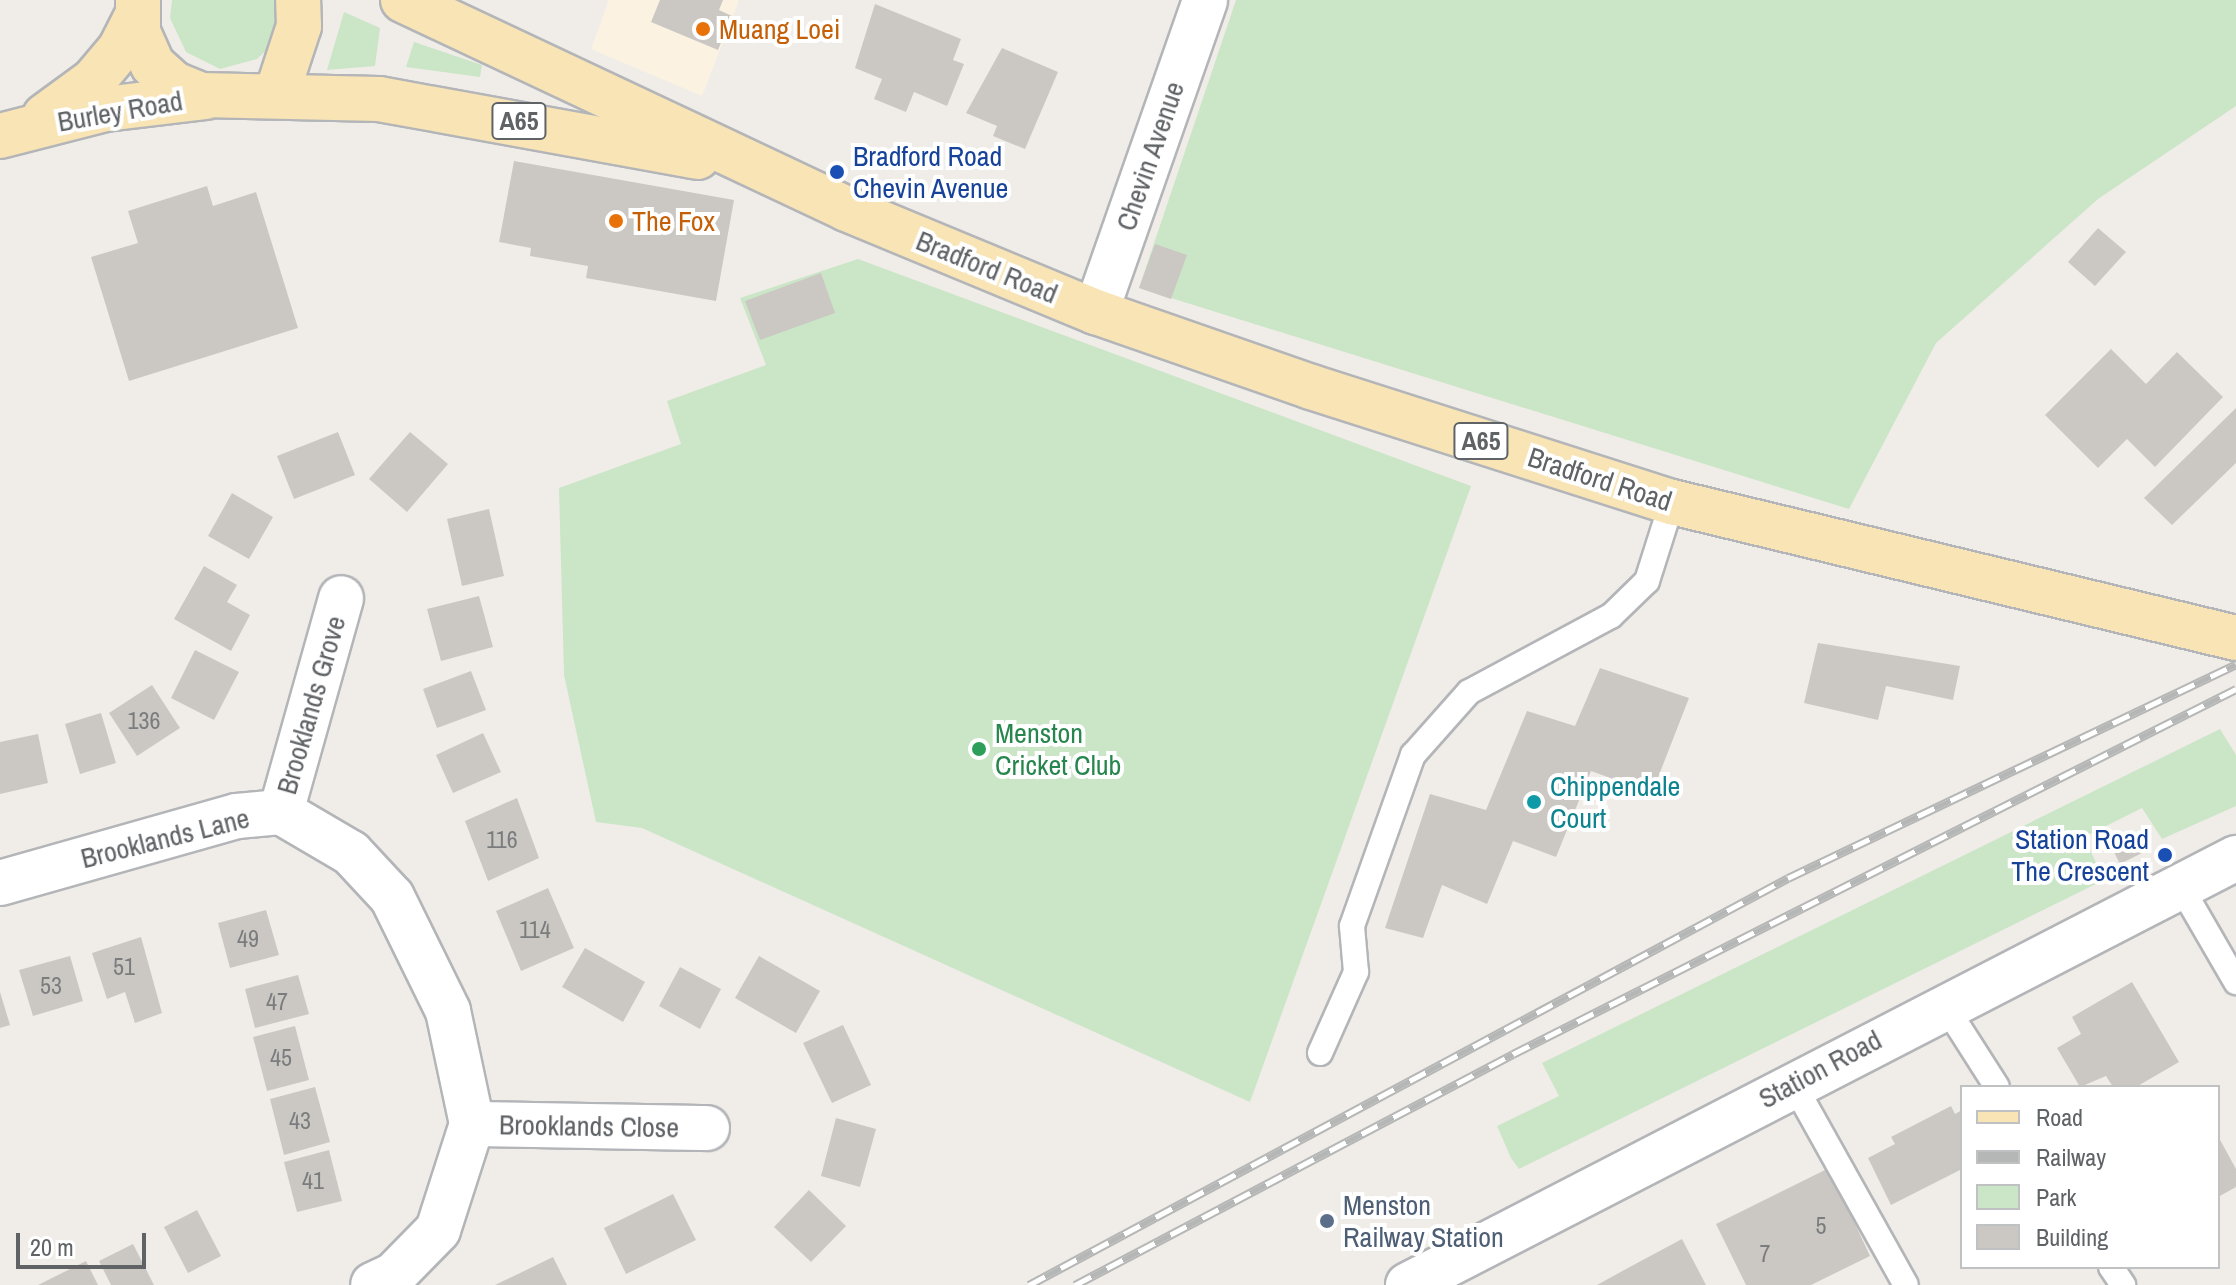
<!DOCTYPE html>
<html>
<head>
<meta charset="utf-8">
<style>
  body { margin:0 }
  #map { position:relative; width:2236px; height:1285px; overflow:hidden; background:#f0ede8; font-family:"Archivo Narrow",sans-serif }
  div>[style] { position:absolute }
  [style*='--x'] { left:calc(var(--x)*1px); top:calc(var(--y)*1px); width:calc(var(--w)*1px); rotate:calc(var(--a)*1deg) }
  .commercial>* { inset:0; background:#fbf2e1 }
  .green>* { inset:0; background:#cbe5c7 }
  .building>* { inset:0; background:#cbc8c4 }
  .roads { filter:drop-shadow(2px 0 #b3b5b8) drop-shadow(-2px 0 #b3b5b8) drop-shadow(0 2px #b3b5b8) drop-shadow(0 -2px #b3b5b8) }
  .lane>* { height:24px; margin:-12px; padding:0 12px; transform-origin:12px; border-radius:12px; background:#fff }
  .street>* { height:44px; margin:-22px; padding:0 22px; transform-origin:22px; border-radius:22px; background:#fff }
  .primary>* { height:44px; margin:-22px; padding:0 22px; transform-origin:22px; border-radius:22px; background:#f8e4b4 }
  .rail>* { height:9px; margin-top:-4.5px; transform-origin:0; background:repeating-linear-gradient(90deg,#fff 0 18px,#b5b6b6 0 36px); box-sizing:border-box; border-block:2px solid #b5b6b6 }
  .dots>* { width:22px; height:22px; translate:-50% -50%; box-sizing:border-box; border:4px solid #fff; border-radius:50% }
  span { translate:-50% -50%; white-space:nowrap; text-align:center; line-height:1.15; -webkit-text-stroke:8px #fff; paint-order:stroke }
  .number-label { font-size:24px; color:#7a7c7e }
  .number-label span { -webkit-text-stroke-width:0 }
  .shield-label span { padding:2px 6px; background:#fff; border:2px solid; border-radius:6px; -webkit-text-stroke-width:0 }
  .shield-label { font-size:26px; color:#5f6366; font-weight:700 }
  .food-label { font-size:28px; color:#c56008 }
  .left { translate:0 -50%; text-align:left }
  .street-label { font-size:28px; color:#5f6366 }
  .transit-label { font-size:28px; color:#164399 }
  .right { translate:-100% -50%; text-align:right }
  .leisure-label { font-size:28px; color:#27864d }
  .culture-label { font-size:28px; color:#0d838f }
  .service-label { font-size:28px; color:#4e5e75 }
  .legend { position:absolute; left:1960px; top:1085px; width:260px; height:184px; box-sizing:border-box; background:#fff; border:2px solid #bfc1c2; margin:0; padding:10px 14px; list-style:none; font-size:24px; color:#5f6366 }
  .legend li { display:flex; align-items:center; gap:16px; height:40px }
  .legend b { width:40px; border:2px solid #bfc1c2 }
  .scale { position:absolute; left:16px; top:1233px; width:130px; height:36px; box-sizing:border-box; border:4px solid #5f6366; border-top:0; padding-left:10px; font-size:24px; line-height:28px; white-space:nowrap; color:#5f6366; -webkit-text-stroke:6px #fff; paint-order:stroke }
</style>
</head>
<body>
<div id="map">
  <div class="commercial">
    <i style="clip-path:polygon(609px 0,739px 0,702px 96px,591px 49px)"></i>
  </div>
  <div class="green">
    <i style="clip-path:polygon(172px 0,279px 0,281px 14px,271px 46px,257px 59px,220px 69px,186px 52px,170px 18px)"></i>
    <i style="clip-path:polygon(1236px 0,2236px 0,2236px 106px,2098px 199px,1936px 343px,1849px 509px,1139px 288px)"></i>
    <i style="clip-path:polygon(344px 12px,380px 28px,375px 66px,327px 70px)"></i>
    <i style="clip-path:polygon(414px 42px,482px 65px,480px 77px,406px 67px)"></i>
    <i style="clip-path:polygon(858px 259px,1471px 486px,1250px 1102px,642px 828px,596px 822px,564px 675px,559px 488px,681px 444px,667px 401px,766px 365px,740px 298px)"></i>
    <i style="clip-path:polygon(2220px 729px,2236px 755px,2236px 806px,2162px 839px,2142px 808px,2084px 837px,2104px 880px,1519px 1169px,1511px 1158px,1497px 1126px,1559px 1096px,1542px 1063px)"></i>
  </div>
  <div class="building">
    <i style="clip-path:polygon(660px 0,723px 0,719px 10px,732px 16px,718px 50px,651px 22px)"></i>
    <i style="clip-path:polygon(875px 4px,961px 39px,953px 60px,964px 64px,947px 106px,914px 92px,906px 112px,874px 99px,882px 79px,855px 68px)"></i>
    <i style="clip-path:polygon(1002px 48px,1058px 72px,1025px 149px,993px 136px,997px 126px,966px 113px)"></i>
    <i style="clip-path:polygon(514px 161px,734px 200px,716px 301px,586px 278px,588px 266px,530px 256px,531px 248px,499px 242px)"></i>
    <i style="clip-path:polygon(207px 186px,213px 206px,256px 192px,298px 328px,129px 381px,91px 257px,138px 243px,128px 211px)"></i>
    <i style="clip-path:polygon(2098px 228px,2126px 252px,2095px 286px,2068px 262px)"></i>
    <i style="clip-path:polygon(1155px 244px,1187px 255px,1171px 299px,1139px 288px)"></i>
    <i style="clip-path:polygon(821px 273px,835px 313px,760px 340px,745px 301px)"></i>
    <i style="clip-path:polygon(2111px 349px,2146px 384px,2177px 352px,2223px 397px,2155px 467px,2127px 439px,2098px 468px,2045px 415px)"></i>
    <i style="clip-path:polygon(2236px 408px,2236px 463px,2172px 525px,2144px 498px)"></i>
    <i style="clip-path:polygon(338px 432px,355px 475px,294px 499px,277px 456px)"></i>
    <i style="clip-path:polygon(410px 432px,448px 464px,407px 512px,369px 479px)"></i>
    <i style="clip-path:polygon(232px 493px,273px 517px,249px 559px,208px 536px)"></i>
    <i style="clip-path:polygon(489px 509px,504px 576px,462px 586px,447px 519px)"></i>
    <i style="clip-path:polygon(204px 566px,237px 585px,227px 602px,250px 615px,231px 651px,174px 619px)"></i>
    <i style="clip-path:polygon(479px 596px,493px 647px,441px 661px,427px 609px)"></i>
    <i style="clip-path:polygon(1818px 643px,1960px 666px,1953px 700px,1886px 686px,1878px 720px,1804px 703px)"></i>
    <i style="clip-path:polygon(195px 650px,239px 672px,214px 720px,171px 698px)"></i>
    <i style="clip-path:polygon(1600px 668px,1689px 698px,1652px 793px,1591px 771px,1556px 857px,1513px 841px,1487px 904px,1442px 885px,1423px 938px,1385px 928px,1430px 794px,1486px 810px,1527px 711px,1575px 726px)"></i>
    <i style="clip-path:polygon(471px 671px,486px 710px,437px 728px,423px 689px)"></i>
    <i style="clip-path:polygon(152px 685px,180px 728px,137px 756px,109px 713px)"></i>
    <i style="clip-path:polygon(101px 713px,116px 763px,80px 774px,65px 724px)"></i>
    <i style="clip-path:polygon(483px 733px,501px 772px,453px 793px,436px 755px)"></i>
    <i style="clip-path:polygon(38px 734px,48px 783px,0 794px,0 742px)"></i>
    <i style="clip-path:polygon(517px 798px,539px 858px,488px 881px,465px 821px)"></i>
    <i style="clip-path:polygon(2133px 832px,2144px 852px,2120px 864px,2110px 844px)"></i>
    <i style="clip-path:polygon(548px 888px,574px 948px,521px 971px,496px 911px)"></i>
    <i style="clip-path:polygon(266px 910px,279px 955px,230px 968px,218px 923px)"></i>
    <i style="clip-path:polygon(141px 937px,162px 1013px,135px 1023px,125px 992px,107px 999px,92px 953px)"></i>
    <i style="clip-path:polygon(585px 948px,645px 982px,623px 1022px,562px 987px)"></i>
    <i style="clip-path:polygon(70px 956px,83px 1001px,33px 1016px,19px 970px)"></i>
    <i style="clip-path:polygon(759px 956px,820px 991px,796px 1033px,735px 998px)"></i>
    <i style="clip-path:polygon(680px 967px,721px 989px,700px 1029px,659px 1006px)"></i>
    <i style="clip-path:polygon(298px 975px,309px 1014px,255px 1028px,245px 989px)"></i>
    <i style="clip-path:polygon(2132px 982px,2179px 1062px,2136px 1087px,2113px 1087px,2106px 1076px,2080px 1087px,2057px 1048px,2081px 1034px,2072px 1017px)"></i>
    <i style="clip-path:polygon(0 992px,10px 1025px,0 1028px)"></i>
    <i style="clip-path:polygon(843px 1025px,871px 1085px,832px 1103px,803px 1043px)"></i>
    <i style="clip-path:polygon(295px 1026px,309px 1080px,267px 1091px,253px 1037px)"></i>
    <i style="clip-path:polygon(315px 1087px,330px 1142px,284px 1155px,270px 1099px)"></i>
    <i style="clip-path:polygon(1951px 1106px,1955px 1114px,1962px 1110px,1962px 1169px,1891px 1205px,1868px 1158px,1895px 1144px,1891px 1137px)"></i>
    <i style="clip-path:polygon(836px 1118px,876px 1129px,860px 1187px,821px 1176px)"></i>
    <i style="clip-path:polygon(2218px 1136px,2236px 1169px,2236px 1187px,2218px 1197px)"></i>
    <i style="clip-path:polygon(329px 1150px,342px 1201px,297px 1212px,284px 1162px)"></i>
    <i style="clip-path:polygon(1829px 1168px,1870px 1256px,1811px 1285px,1746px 1285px,1716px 1224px)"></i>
    <i style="clip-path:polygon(809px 1190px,846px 1226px,811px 1262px,774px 1227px)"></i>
    <i style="clip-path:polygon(673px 1194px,696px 1240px,626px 1274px,604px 1228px)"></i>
    <i style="clip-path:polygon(197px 1210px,221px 1256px,188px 1273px,164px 1227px)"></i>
    <i style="clip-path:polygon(1682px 1239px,1706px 1285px,1597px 1285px,1626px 1269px)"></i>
    <i style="clip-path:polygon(133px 1244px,154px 1285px,111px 1285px,99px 1261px)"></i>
    <i style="clip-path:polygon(553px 1257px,567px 1285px,495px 1285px,518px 1274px)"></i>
    <i style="clip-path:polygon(86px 1261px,98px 1285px,38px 1285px)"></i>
  </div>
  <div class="roads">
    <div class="lane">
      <i style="--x:2181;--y:887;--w:110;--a:59.9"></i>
      <i style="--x:1944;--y:1004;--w:98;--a:57.4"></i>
      <i style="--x:1320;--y:1053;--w:89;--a:-66"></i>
      <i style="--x:1356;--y:972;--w:46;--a:-95"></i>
      <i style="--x:1352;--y:926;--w:182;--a:-70.4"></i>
      <i style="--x:1413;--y:755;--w:84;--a:-48.4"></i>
      <i style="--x:1469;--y:692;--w:161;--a:-28.2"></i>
      <i style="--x:1611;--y:616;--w:50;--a:-44.2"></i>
      <i style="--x:1647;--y:581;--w:83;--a:-72.4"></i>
      <i style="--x:1793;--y:1083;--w:231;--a:60.8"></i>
      <i style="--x:2111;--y:1267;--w:22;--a:56"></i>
    </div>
    <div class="street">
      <i style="--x:1096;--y:312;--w:330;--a:-70.7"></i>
      <i style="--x:281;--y:812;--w:222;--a:-74.3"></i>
      <i style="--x:0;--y:883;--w:246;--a:-15.8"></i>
      <i style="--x:237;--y:816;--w:44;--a:-5.2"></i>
      <i style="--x:281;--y:812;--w:81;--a:30.4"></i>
      <i style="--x:351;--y:853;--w:60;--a:47"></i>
      <i style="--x:392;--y:897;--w:127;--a:63.8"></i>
      <i style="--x:448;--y:1011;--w:116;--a:78"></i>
      <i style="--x:472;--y:1124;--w:111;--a:107.8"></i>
      <i style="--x:438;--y:1230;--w:63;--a:134.4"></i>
      <i style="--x:394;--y:1275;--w:23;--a:155"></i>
      <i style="--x:472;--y:1124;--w:235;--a:1"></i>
      <i style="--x:1408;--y:1285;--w:932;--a:-27.28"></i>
    </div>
    <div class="primary">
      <i style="--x:138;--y:0;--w:32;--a:90"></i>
      <i style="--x:138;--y:32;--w:36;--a:66"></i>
      <i style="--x:153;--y:65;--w:28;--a:42"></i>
      <i style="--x:174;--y:84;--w:29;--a:22"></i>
      <i style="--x:201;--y:95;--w:178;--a:1.3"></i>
      <i style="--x:379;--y:99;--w:324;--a:10.3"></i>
      <i style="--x:403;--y:0;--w:491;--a:25.2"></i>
      <i style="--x:847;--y:209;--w:269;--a:22.5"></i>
      <i style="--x:1096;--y:312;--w:228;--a:19.2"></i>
      <i style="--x:1311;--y:387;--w:379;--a:17.7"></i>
      <i style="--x:1672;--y:502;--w:580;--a:13.56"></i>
      <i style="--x:276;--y:96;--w:74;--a:-71.8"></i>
      <i style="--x:299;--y:26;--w:26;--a:-92"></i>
      <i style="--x:45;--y:116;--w:61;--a:-36.3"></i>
      <i style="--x:94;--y:80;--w:40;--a:-50"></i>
      <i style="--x:120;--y:49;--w:35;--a:-63"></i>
      <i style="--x:0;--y:136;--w:108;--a:-14.4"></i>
      <i style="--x:105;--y:109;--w:101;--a:-6.8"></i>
    </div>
  </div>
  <div class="rail">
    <i style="--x:1029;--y:1285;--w:861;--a:-28.2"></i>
    <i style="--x:1788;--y:878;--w:496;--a:-25.5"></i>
    <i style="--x:1075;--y:1285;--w:495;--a:-27.8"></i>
    <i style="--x:1513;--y:1054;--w:810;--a:-26.79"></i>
  </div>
  <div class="dots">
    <i style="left:703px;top:29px;background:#e8710a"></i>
    <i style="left:837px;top:172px;background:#1a4fb4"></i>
    <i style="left:616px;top:221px;background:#e8710a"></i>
    <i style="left:979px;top:749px;background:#2e9e5b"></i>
    <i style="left:1534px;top:802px;background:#0f9aa8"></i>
    <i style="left:2165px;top:855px;background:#1a4fb4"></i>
    <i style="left:1327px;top:1221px;background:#5c6f8a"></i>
  </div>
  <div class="number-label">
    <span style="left:144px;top:721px">136</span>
    <span style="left:502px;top:840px">116</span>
    <span style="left:535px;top:930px">114</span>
    <span style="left:248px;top:939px">49</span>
    <span style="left:124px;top:967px">51</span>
    <span style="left:51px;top:986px">53</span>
    <span style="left:277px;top:1002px">47</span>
    <span style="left:281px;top:1058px">45</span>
    <span style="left:300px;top:1121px">43</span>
    <span style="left:313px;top:1181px">41</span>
    <span style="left:1821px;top:1226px">5</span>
    <span style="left:1765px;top:1254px">7</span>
  </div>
  <div class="shield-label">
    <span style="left:519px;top:121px">A65</span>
    <span style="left:1481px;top:441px">A65</span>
  </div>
  <div class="food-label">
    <span class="left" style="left:719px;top:29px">Muang Loei</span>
    <span class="left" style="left:632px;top:221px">The Fox</span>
  </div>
  <div class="street-label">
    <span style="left:120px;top:111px;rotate:-10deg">Burley Road</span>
    <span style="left:1150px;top:156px;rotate:-71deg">Chevin Avenue</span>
    <span style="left:987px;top:267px;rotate:22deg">Bradford Road</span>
    <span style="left:1600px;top:479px;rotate:18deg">Bradford Road</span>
    <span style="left:311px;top:705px;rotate:-74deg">Brooklands Grove</span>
    <span style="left:165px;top:838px;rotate:-14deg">Brooklands Lane</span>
    <span style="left:1820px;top:1069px;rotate:-28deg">Station Road</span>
    <span style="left:589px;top:1126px;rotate:1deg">Brooklands Close</span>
  </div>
  <div class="transit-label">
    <span class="left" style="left:853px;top:172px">Bradford Road<br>Chevin Avenue</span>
    <span class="right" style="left:2149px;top:855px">Station Road<br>The Crescent</span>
  </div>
  <div class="leisure-label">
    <span class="left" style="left:995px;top:749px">Menston<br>Cricket Club</span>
  </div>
  <div class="culture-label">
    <span class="left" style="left:1550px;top:802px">Chippendale<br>Court</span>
  </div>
  <div class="service-label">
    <span class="left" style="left:1343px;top:1221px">Menston<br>Railway Station</span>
  </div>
  <ul class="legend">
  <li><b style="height:10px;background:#f8e4b4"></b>Road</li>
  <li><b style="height:10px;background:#b5b6b6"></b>Railway</li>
  <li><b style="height:22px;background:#cbe5c7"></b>Park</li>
  <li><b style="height:22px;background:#cbc8c4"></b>Building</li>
  </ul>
  <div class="scale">20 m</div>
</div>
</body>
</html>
